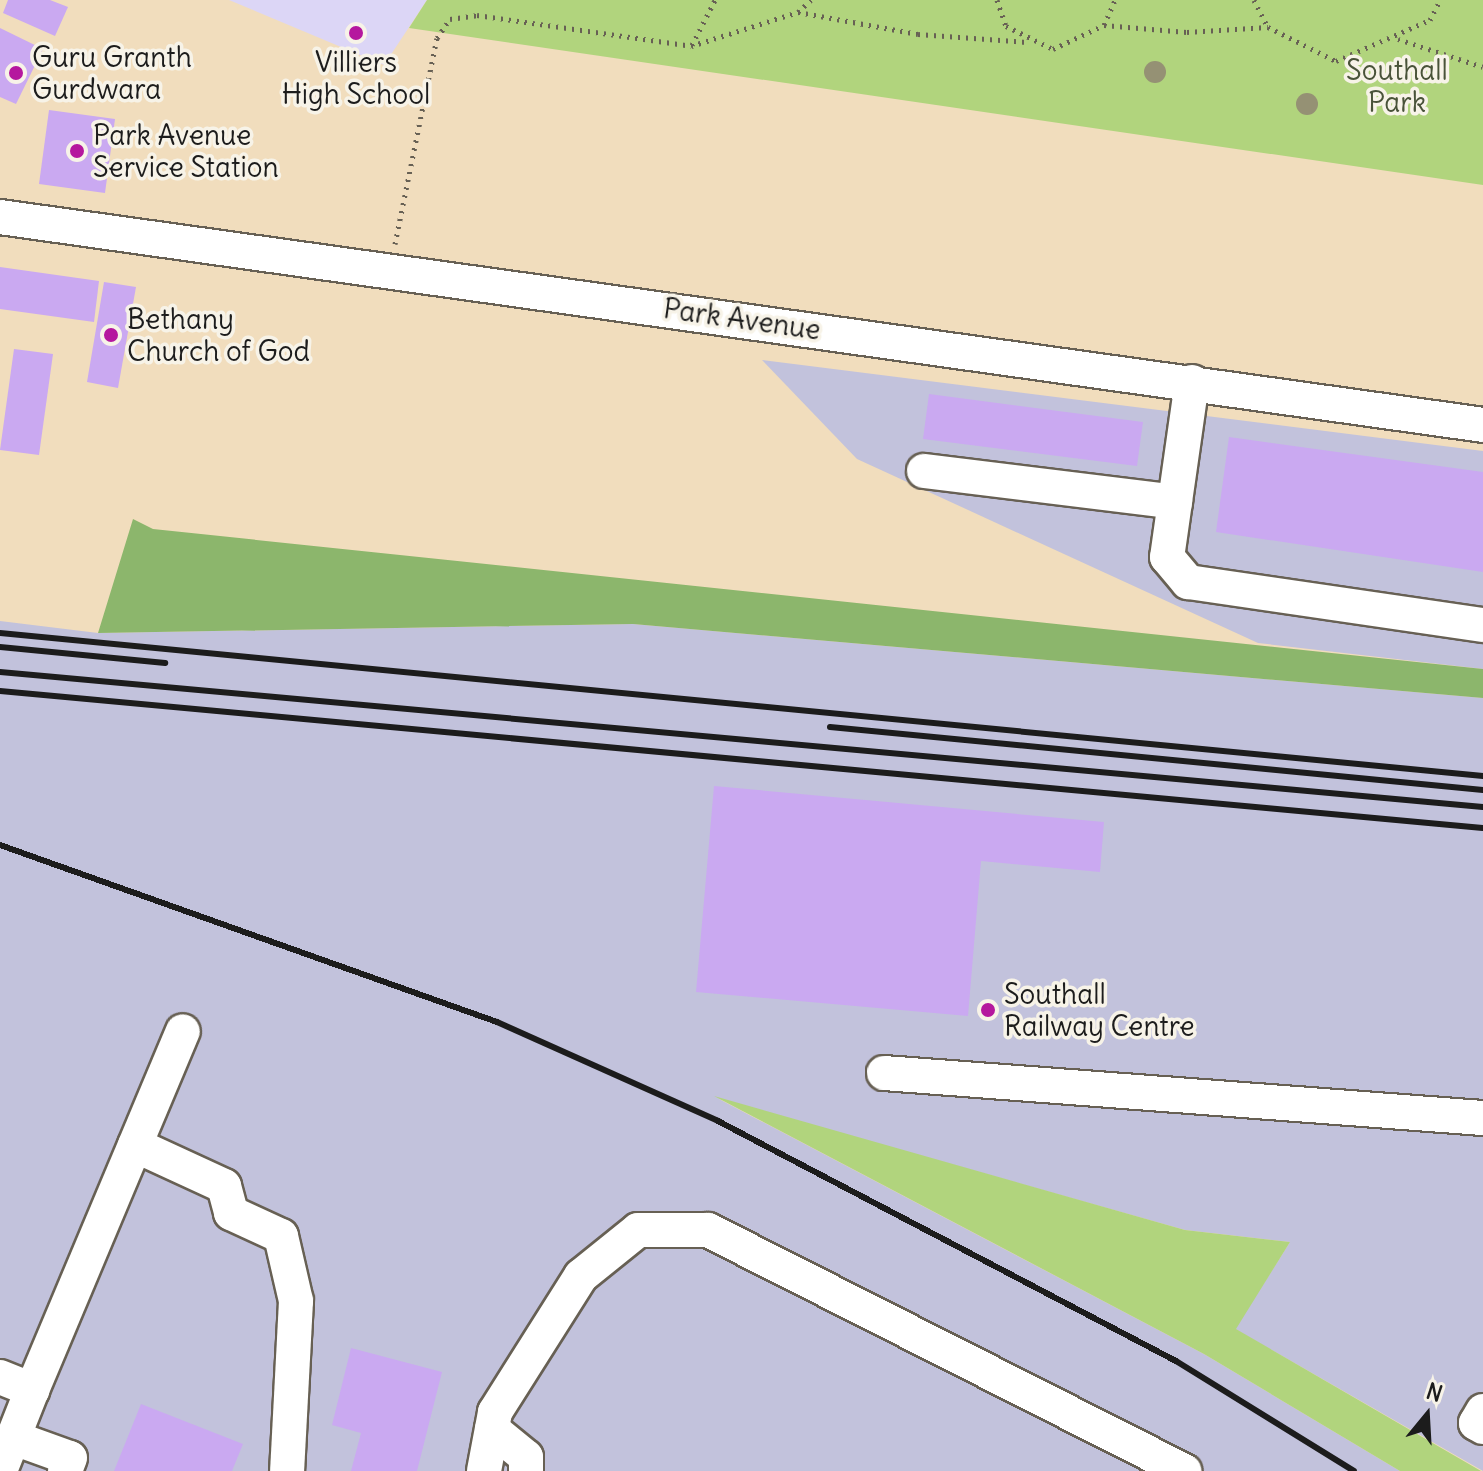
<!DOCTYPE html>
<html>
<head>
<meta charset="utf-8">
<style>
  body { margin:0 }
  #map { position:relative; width:1483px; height:1471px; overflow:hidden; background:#f1ddbd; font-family:Delius,sans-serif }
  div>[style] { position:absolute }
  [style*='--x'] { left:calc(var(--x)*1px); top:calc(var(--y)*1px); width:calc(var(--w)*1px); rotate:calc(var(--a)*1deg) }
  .built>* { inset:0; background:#dcd6f6 }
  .industrial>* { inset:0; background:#c2c2dc }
  .green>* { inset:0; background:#b1d47d }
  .forest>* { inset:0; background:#8cb66c }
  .building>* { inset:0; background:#caa9f1 }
  .path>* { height:5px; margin-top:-2.5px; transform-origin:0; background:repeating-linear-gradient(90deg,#676054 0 2px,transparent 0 8px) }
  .roads { filter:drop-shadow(2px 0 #676054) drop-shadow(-2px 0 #676054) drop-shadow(0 2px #676054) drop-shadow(0 -2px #676054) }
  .minor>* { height:34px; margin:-17px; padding:0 17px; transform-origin:17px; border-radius:17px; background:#fff }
  .rail>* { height:6px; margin:-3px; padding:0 3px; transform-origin:3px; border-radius:3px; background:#1c1c1c }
  .trees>* { width:22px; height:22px; margin:-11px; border-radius:50%; background:#959174 }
  .dots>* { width:22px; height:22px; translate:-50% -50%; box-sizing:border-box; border:4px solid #f7f3e8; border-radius:50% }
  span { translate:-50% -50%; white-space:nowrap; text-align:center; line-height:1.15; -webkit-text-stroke:7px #f7f3e8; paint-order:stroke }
  .poi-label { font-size:28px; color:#1c1c1c }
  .left { translate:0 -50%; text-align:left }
  .park-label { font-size:28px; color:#495339 }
  .street-label { font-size:28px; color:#1c1c1c }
  .north { position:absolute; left:1387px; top:1375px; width:80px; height:80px; -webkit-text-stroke:6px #f7f3e8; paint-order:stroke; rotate:18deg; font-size:22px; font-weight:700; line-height:32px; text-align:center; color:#1c1c1c }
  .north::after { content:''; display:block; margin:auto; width:28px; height:36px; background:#1c1c1c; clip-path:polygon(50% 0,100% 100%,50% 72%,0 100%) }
</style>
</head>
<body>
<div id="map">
  <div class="built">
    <i style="clip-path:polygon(229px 0,427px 0,384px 65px)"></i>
  </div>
  <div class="industrial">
    <i style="clip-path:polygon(762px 360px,1483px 451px,1483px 669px,1258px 643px,857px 459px)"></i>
    <i style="clip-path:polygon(0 621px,98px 633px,633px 624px,1483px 698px,1483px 1471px,1235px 1329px,1290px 1242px,1185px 1230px,719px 1099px,1204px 1354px,1400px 1471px,0 1471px)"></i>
  </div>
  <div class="green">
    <i style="clip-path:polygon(427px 0,1483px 0,1483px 185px,409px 28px)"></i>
    <i style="clip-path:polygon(714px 1096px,1185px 1230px,1290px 1242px,1236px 1329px,1481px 1471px,1400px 1471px,1204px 1354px)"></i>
  </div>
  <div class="forest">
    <i style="clip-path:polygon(133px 519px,153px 529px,1483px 669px,1483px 698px,633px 624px,98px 633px)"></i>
  </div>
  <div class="building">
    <i style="clip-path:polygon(8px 0,50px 0,68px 7px,55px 36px,3px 13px)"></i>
    <i style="clip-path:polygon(0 28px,43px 49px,16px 104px,0 97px)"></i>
    <i style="clip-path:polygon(49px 110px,115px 119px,105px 193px,39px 184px)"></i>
    <i style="clip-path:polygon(0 267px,99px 281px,94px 322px,0 309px)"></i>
    <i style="clip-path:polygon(104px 282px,136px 287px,118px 388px,87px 382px)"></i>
    <i style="clip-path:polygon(14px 349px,53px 354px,39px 455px,0 450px)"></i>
    <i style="clip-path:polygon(929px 394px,1143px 422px,1137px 466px,923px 439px)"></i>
    <i style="clip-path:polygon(1229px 437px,1483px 472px,1483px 572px,1216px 532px)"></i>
    <i style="clip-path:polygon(714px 786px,1104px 822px,1100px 872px,981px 861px,968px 1016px,696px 992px)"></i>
    <i style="clip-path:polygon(351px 1348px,442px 1372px,417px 1471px,351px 1471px,361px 1433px,332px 1425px)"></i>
    <i style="clip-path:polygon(141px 1404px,243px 1444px,232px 1471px,114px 1471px)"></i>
  </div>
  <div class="path">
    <i style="--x:997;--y:0;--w:28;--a:71"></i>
    <i style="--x:1006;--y:26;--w:52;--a:26.1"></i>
    <i style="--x:1053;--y:49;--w:56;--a:-25.2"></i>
    <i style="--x:1104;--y:25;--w:27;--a:-66"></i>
    <i style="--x:1254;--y:0;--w:30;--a:63"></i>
    <i style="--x:1268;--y:27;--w:76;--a:26.6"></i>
    <i style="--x:1336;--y:61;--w:103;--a:-23.6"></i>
    <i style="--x:1430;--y:20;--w:22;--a:-63"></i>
    <i style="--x:798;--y:12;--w:122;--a:10.4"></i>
    <i style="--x:918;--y:34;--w:109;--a:4.2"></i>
    <i style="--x:1104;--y:25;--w:83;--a:4.8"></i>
    <i style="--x:1187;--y:32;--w:81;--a:-3.5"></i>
    <i style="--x:1398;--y:39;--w:89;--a:18.2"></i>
    <i style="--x:692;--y:45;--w:51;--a:-62.9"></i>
    <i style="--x:395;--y:244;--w:210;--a:-78.5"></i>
    <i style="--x:437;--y:38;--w:23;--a:-56"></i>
    <i style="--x:450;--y:19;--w:27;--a:-8"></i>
    <i style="--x:477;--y:15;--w:216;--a:8.2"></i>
    <i style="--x:691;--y:46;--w:112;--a:-17.6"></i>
    <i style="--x:798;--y:12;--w:18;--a:-43"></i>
  </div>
  <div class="roads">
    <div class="minor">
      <i style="--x:0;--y:217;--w:1498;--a:7.98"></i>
      <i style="--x:1192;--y:382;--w:177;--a:98.1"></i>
      <i style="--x:1167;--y:557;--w:33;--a:50"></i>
      <i style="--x:1188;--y:582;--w:298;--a:8.3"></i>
      <i style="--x:924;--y:471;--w:253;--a:7"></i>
      <i style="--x:884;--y:1073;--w:601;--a:4.3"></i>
      <i style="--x:135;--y:1145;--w:98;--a:24.7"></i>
      <i style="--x:224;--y:1186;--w:28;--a:75"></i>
      <i style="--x:231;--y:1213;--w:55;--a:24.7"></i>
      <i style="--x:281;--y:1236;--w:67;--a:77"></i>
      <i style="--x:296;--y:1301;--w:170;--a:93"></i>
      <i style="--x:0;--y:1377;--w:35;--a:22"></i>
      <i style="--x:32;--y:1390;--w:87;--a:111.6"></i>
      <i style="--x:32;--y:1390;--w:389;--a:-67.2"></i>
      <i style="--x:1483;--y:1411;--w:14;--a:120"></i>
      <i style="--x:1476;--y:1423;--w:8;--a:30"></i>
      <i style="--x:492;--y:1429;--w:44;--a:39.5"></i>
      <i style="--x:526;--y:1457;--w:14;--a:90"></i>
      <i style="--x:14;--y:1438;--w:59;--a:19.7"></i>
      <i style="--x:70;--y:1458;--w:14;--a:111"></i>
      <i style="--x:484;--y:1471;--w:60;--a:-79.4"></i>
      <i style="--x:495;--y:1412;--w:161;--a:-57.7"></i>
      <i style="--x:581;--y:1276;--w:73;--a:-38.9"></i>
      <i style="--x:638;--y:1230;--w:70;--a:0"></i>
      <i style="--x:708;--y:1230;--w:534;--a:26.85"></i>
    </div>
  </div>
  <div class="rail">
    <i style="--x:0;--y:633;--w:1490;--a:5.51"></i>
    <i style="--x:0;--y:647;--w:166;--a:5.5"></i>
    <i style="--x:0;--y:672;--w:1489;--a:5.2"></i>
    <i style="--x:0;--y:691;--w:1489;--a:5.28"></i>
    <i style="--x:830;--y:727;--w:656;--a:5.51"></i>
    <i style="--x:0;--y:845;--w:528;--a:19.6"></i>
    <i style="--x:497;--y:1022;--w:242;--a:24.1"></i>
    <i style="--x:718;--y:1121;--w:517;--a:27.66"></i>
    <i style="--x:1176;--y:1361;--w:209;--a:31.7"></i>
  </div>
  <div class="trees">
    <i style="left:1155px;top:72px"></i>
    <i style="left:1307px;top:104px"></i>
  </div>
  <div class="dots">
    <i style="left:356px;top:33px;background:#b5179e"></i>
    <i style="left:16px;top:73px;background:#b5179e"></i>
    <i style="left:77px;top:151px;background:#b5179e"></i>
    <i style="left:111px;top:335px;background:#b5179e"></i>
    <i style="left:988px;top:1010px;background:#b5179e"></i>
  </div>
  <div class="poi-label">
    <span class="left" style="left:32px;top:73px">Guru Granth<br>Gurdwara</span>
    <span style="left:356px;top:78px">Villiers<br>High School</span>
    <span class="left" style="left:93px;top:151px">Park Avenue<br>Service Station</span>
    <span class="left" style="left:127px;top:335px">Bethany<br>Church of God</span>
    <span class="left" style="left:1004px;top:1010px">Southall<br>Railway Centre</span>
  </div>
  <div class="park-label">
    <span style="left:1397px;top:86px">Southall<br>Park</span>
  </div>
  <div class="street-label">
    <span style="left:742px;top:319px;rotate:8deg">Park Avenue</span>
  </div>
  <div class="north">N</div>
</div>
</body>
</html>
